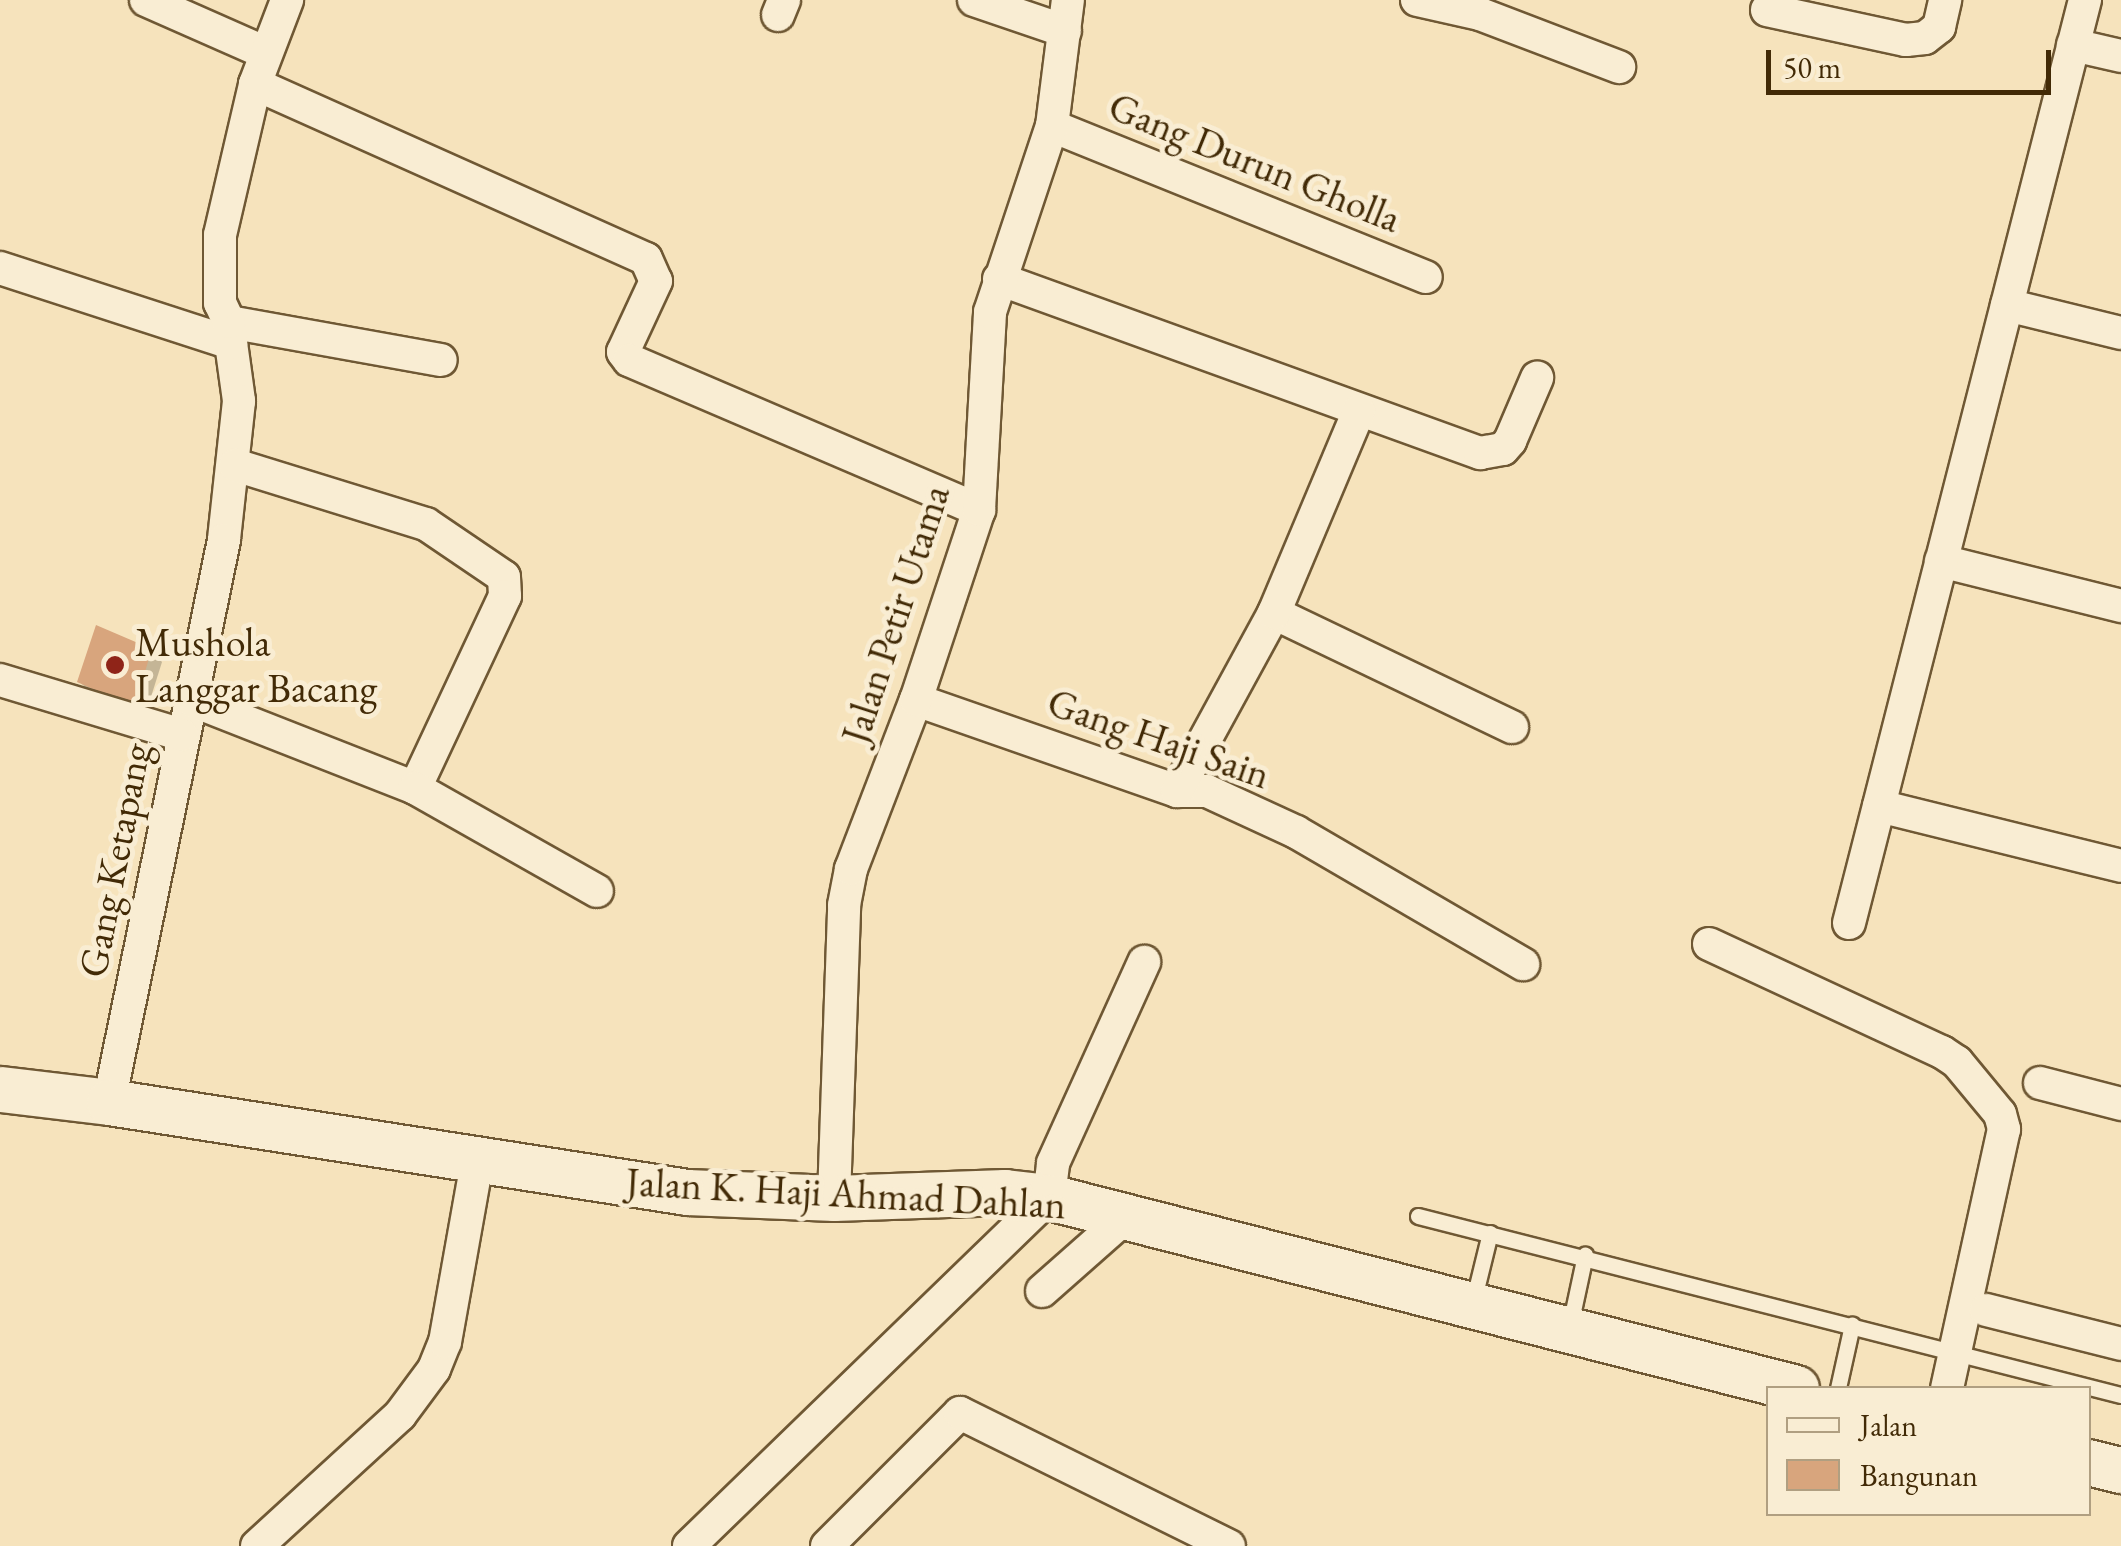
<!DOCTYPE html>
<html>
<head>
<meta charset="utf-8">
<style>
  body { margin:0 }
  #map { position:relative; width:2121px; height:1546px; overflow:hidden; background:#f6e3bc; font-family:"EB Garamond",serif }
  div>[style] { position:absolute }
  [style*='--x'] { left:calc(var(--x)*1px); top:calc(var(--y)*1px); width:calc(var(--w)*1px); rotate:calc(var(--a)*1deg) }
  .shadow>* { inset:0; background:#0003 }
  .building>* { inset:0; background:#d8a57d }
  .roads { filter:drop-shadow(2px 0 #6f5834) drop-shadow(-2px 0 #6f5834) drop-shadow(0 2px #6f5834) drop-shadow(0 -2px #6f5834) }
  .service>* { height:15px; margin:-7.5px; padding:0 7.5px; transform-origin:7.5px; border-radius:7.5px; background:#f9edd3 }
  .minor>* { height:32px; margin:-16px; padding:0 16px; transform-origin:16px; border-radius:16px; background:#f9edd3 }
  .secondary>* { height:45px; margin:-22.5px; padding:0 22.5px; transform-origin:22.5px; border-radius:22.5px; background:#f9edd3 }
  .dots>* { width:28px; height:28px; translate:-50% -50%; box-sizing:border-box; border:5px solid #f9edd3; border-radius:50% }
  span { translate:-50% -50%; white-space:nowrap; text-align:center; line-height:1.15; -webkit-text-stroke:10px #f9edd3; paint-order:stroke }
  .street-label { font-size:40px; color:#422a06 }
  .poi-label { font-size:40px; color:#422a06 }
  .left { translate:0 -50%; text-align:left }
  .legend { position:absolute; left:1766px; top:1386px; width:325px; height:130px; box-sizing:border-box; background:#f9edd3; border:2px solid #b09f81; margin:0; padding:12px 18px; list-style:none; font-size:30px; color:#422a06 }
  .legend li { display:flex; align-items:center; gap:20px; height:50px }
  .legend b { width:50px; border:2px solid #b09f81 }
  .scale { position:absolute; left:1766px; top:50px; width:285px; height:45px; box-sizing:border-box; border:5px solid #422a06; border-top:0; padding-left:12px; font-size:30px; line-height:35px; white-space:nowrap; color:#422a06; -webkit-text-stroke:8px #f9edd3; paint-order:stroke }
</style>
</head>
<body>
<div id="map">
  <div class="shadow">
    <i style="clip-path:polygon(151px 651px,162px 662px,145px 716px,91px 693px,79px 681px)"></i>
  </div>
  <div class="building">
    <i style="clip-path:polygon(96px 625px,152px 649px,134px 707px,77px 682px)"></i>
  </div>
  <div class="roads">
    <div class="service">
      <i style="--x:1418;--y:1216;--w:725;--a:14.29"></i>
      <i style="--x:1473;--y:1302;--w:71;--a:-76.2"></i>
      <i style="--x:1570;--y:1325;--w:72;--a:-77.9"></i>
      <i style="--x:1838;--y:1388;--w:65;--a:-77.5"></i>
    </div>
    <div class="minor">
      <i style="--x:146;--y:0;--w:131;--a:23.8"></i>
      <i style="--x:974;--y:0;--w:96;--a:18.8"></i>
      <i style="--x:1417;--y:0;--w:65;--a:12.5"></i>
      <i style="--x:1480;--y:14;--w:149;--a:20.9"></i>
      <i style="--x:1767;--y:10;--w:142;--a:12.2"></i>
      <i style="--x:1906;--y:40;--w:19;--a:-6"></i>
      <i style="--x:1925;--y:38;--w:18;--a:-38"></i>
      <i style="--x:1939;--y:27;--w:28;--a:-77"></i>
      <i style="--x:778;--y:15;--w:16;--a:-68"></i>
      <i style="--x:2073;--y:45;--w:49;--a:12.9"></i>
      <i style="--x:255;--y:84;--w:428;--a:24.1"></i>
      <i style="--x:646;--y:259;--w:24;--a:66"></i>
      <i style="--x:656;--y:281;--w:78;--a:114.9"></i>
      <i style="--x:623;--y:352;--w:10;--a:53"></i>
      <i style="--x:629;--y:360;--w:381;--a:23.2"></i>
      <i style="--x:1052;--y:126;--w:403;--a:22"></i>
      <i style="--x:0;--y:268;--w:243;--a:18"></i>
      <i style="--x:231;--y:343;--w:59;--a:82.1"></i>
      <i style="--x:239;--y:401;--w:140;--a:96.2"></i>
      <i style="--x:224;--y:540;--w:574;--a:101.56"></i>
      <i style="--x:999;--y:279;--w:512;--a:19.89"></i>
      <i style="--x:1480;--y:453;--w:23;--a:-10"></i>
      <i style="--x:1503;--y:449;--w:11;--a:-49"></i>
      <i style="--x:1510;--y:441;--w:69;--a:-66.8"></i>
      <i style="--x:2007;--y:305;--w:117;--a:13.8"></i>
      <i style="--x:229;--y:322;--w:215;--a:10.2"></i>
      <i style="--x:231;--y:343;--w:21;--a:-95"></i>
      <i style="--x:229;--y:322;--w:21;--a:-115"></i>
      <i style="--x:220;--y:303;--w:68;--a:-90"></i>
      <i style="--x:220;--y:235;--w:155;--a:-76.9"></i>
      <i style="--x:255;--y:84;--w:90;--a:-69.1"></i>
      <i style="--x:235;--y:465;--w:200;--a:17.2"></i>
      <i style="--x:426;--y:524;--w:94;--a:34.2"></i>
      <i style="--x:504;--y:577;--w:19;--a:87"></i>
      <i style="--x:505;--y:596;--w:212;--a:115.1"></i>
      <i style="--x:1941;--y:561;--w:186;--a:14"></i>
      <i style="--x:1274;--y:613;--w:264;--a:25.6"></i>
      <i style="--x:0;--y:680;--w:190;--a:16.8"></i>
      <i style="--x:191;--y:700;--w:241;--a:21.4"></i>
      <i style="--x:415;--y:788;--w:209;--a:29.5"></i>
      <i style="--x:916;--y:700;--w:276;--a:19.2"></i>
      <i style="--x:1177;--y:791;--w:30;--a:0"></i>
      <i style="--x:1207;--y:791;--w:98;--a:24.7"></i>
      <i style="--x:1296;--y:832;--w:263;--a:30.2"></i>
      <i style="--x:1177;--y:791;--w:203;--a:-61.4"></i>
      <i style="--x:1274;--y:613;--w:219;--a:-67.2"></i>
      <i style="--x:1879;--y:806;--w:249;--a:13.9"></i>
      <i style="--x:1849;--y:923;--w:953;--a:-75.66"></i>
      <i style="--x:1709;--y:944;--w:257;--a:24.9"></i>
      <i style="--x:1942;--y:1052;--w:18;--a:34"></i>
      <i style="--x:1957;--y:1062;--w:67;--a:50.4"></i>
      <i style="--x:2000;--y:1114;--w:16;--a:75"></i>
      <i style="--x:2004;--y:1129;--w:265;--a:102.4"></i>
      <i style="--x:2040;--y:1083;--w:84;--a:14.5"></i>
      <i style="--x:834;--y:1198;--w:293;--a:-88"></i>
      <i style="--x:844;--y:905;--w:37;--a:-79"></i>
      <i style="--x:851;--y:869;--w:181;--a:-69"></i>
      <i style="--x:916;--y:700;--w:200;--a:-71.7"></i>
      <i style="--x:979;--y:510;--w:198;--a:-86.8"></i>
      <i style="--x:990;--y:312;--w:196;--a:-71.6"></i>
      <i style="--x:1052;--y:126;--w:127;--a:-82.8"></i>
      <i style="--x:1042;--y:1291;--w:115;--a:-41.5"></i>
      <i style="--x:1986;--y:1310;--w:139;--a:14.1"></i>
      <i style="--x:257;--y:1546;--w:194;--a:-42.5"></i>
      <i style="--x:400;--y:1415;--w:57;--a:-53.5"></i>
      <i style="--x:434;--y:1369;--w:29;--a:-68"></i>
      <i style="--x:445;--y:1342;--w:183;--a:-79.9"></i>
      <i style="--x:689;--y:1546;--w:501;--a:-44.11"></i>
      <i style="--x:1049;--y:1197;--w:34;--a:-83"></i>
      <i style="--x:1053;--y:1163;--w:221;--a:-65.6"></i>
      <i style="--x:827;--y:1546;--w:188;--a:-45"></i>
      <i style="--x:960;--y:1413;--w:300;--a:26.3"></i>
    </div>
    <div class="secondary">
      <i style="--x:0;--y:1089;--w:110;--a:6.8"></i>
      <i style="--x:109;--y:1102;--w:585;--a:8.85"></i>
      <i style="--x:687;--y:1192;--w:147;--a:2.3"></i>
      <i style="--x:834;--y:1198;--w:171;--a:-2"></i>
      <i style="--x:1005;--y:1192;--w:44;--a:6.5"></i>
      <i style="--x:1049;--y:1197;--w:771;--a:14.34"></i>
      <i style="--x:2088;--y:1462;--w:34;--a:14"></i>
    </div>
  </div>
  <div class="dots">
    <i style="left:115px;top:665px;background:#8f2418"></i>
  </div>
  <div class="street-label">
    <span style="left:1255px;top:162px;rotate:22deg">Gang Durun Gholla</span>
    <span style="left:895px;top:614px;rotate:-72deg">Jalan Petir Utama</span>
    <span style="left:1159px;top:738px;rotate:19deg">Gang Haji Sain</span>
    <span style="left:114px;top:860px;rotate:-79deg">Gang Ketapang</span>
    <span style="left:846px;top:1193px;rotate:3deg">Jalan K. Haji Ahmad Dahlan</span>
  </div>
  <div class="poi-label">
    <span class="left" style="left:135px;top:665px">Mushola<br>Langgar Bacang</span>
  </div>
  <ul class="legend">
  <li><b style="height:12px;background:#f9edd3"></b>Jalan</li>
  <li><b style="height:28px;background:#d8a57d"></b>Bangunan</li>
  </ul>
  <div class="scale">50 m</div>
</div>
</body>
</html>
